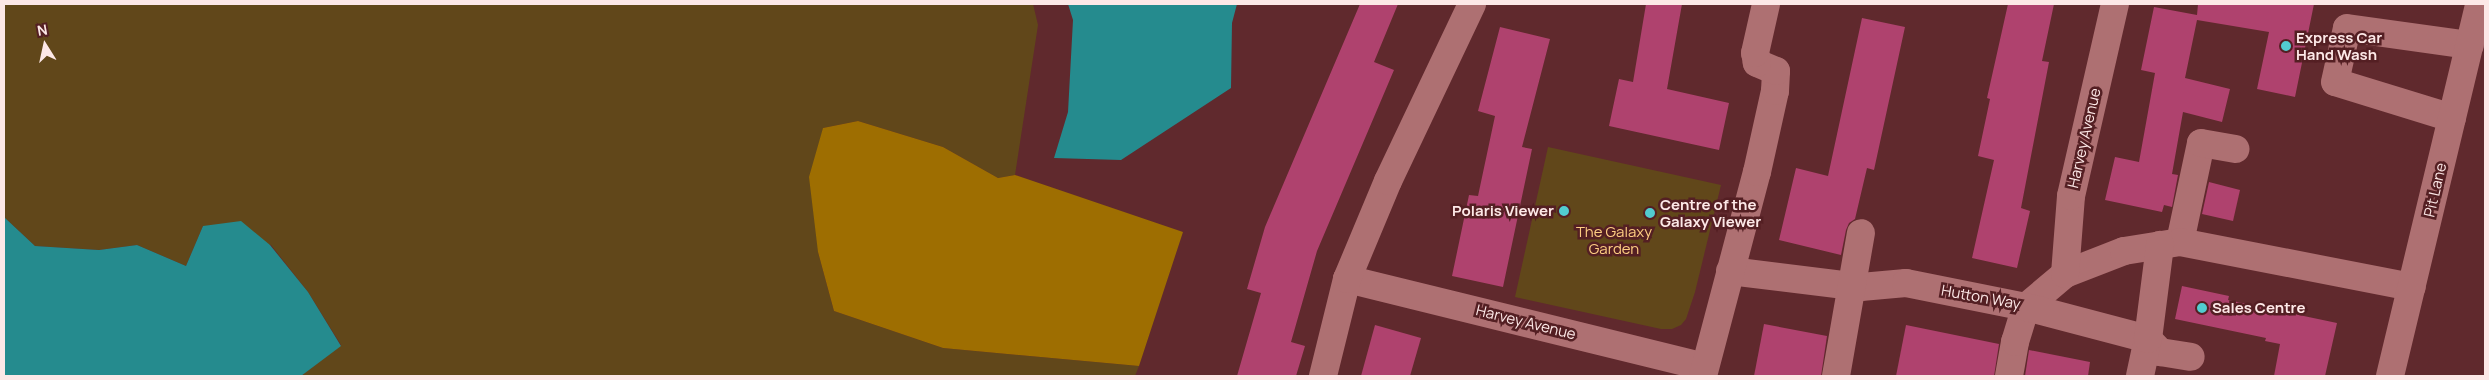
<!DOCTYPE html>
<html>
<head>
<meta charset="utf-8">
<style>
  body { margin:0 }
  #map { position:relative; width:2489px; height:380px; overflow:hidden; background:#60292d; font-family:Manrope,sans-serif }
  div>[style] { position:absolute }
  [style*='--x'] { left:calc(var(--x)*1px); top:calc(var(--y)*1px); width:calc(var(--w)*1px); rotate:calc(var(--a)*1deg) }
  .green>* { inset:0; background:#61471a }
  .forest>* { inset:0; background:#9e6e01 }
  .water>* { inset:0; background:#258b8e }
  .building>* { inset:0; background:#af426e }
  .minor>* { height:28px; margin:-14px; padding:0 14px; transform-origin:14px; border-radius:14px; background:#ae7072 }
  .dots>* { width:14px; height:14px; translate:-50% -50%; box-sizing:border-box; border:2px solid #541f23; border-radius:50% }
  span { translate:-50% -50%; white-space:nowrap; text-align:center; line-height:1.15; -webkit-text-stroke:5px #541f23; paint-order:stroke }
  .poi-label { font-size:15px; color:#fde8e7; font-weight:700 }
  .left { translate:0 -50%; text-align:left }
  .right { translate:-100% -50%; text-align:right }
  .street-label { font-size:15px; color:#fde8e7 }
  .park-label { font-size:15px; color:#fdcd82 }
  .frame { position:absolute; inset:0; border:5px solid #fde8e7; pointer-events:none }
  .north { position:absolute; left:20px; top:20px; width:50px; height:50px; -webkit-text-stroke:4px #541f23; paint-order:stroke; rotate:350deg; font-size:14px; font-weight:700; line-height:20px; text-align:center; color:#fde8e7 }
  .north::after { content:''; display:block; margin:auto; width:18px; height:22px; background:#fde8e7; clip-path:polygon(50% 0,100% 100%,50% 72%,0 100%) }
</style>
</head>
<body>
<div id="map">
  <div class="green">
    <i style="clip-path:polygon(4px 4px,1033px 4px,1038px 25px,1015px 175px,998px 178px,943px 147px,858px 121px,823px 128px,818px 252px,834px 311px,943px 348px,1139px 366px,1135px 376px,301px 376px,341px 345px,308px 292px,271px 245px,203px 226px,186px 266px,137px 245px,99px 250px,35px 246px,4px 217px)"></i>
    <i style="clip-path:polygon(1548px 147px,1721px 185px,1695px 292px,1686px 319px,1681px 325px,1672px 329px,1661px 329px,1515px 297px)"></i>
  </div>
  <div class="forest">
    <i style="clip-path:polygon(858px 121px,943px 147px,998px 178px,1015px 175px,1183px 232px,1139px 366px,943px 348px,834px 311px,818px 252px,809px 177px,823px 128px)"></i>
  </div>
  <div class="water">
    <i style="clip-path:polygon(1068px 4px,1237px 4px,1232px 23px,1231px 88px,1121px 160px,1054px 158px,1068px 112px,1073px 20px)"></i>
    <i style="clip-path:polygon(4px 217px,35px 246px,99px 250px,137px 245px,186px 266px,203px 226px,241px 221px,270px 245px,308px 292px,341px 346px,301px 376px,4px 376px)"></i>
  </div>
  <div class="building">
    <i style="clip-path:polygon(1360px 4px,1398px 4px,1374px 62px,1394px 70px,1317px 251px,1291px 342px,1305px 346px,1296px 376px,1237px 376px,1261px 293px,1247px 289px,1265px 227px)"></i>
    <i style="clip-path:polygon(1646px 4px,1682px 4px,1667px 89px,1729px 103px,1719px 150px,1609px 126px,1619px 79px,1633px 82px)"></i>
    <i style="clip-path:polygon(2008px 4px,2054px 4px,2042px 61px,2049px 62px,2021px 208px,2030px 211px,2017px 268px,1972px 258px,1994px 160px,1978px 156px,1990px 99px,1987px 98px)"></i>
    <i style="clip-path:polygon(2198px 4px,2314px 4px,2295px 97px,2257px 89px,2269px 32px,2197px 20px,2185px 78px,2230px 89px,2222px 122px,2183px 112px,2172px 174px,2178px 175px,2172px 207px,2164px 205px,2162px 212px,2105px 200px,2115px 157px,2139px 162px,2155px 73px,2141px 70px,2154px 7px,2197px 15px)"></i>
    <i style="clip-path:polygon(1862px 18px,1905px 27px,1874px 170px,1867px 168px,1855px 219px,1849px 223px,1846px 230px,1841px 255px,1779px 240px,1796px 168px,1828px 176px)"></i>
    <i style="clip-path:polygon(1500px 27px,1550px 39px,1522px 147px,1532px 149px,1503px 287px,1452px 276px,1469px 195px,1478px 196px,1495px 116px,1478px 111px)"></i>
    <i style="clip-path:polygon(2209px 182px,2240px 190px,2233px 221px,2202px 214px)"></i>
    <i style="clip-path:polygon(2182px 286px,2229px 296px,2228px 300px,2337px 323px,2325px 376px,2274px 376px,2280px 344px,2265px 341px,2266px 338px,2175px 319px)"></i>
    <i style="clip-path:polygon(1764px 324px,1827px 336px,1821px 376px,1754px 376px)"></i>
    <i style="clip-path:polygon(1375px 325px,1421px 338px,1410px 376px,1361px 376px)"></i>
    <i style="clip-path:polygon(1906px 325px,1999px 344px,1994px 376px,1896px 376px)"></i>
    <i style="clip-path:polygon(2029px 350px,2090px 362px,2088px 376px,2025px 376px)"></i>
  </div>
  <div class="minor">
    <i style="--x:2452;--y:118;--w:122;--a:-162.9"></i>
    <i style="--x:2335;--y:82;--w:55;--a:-77.5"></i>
    <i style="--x:2347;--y:28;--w:124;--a:7.9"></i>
    <i style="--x:2180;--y:242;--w:101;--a:-78"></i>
    <i style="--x:2201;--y:143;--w:35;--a:10"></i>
    <i style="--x:1730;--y:271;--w:132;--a:7"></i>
    <i style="--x:1861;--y:287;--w:45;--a:-5.1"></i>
    <i style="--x:1906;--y:283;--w:122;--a:11.3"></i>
    <i style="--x:2026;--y:307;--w:51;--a:-40.2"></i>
    <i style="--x:2065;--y:274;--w:63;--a:-21.3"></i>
    <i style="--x:2124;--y:251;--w:57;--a:-9.1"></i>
    <i style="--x:2180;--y:242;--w:236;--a:11"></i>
    <i style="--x:2065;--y:274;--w:78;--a:-85.6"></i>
    <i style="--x:2071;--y:196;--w:197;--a:-77.1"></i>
    <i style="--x:1347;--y:279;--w:368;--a:13.8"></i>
    <i style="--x:1323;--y:376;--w:100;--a:-76.1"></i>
    <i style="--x:1347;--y:279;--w:106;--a:-67.3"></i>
    <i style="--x:1388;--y:181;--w:196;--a:-64.6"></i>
    <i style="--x:1703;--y:376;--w:211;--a:-75.2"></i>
    <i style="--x:1757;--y:172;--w:83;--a:-77.5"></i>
    <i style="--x:1775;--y:91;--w:20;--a:-87"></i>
    <i style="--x:1776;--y:71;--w:21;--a:-157"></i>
    <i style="--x:1757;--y:63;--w:10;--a:-101"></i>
    <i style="--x:1755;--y:53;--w:50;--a:-77.3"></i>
    <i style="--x:1836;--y:376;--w:145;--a:-80.1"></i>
    <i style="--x:2009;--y:376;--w:35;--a:-80"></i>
    <i style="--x:2015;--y:342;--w:37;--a:-73"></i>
    <i style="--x:2026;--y:307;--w:126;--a:14.7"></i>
    <i style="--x:2148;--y:339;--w:18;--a:47"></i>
    <i style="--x:2160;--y:352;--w:31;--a:9"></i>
    <i style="--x:2140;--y:376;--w:38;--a:-78"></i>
    <i style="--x:2148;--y:339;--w:95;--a:-82.7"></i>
    <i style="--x:2390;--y:376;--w:382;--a:-76.5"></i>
  </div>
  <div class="dots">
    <i style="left:2286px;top:46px;background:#52ccd0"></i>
    <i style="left:1564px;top:211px;background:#52ccd0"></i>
    <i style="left:1650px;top:213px;background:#52ccd0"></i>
    <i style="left:2202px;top:308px;background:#52ccd0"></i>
  </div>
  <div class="poi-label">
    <span class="left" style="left:2296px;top:46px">Express Car<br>Hand Wash</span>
    <span class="left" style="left:1660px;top:213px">Centre of the<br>Galaxy Viewer</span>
    <span class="right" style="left:1554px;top:211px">Polaris Viewer</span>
    <span class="left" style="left:2212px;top:308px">Sales Centre</span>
  </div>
  <div class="street-label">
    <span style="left:2084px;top:138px;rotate:-77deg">Harvey Avenue</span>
    <span style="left:2435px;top:190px;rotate:-77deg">Pit Lane</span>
    <span style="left:1981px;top:297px;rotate:10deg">Hutton Way</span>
    <span style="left:1526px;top:322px;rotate:14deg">Harvey Avenue</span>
  </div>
  <div class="park-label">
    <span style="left:1614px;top:240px">The Galaxy<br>Garden</span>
  </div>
  <div class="frame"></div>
  <div class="north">N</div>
</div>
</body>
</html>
